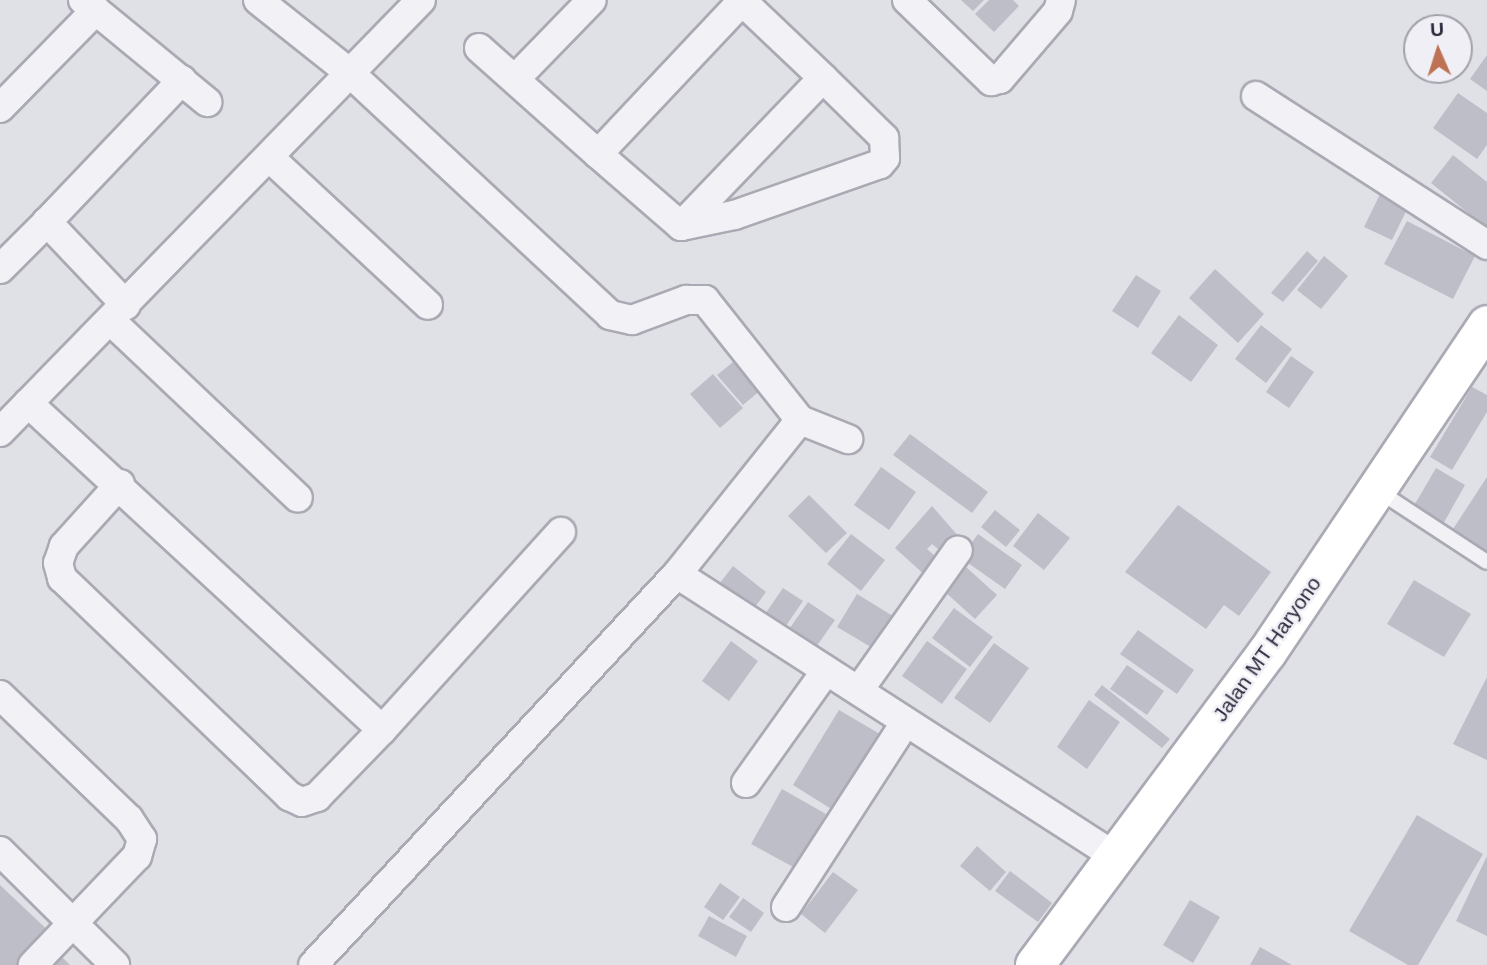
<!DOCTYPE html>
<html>
<head>
<meta charset="utf-8">
<style>
  body { margin:0 }
  #map { position:relative; width:1487px; height:965px; overflow:hidden; background:#e0e0e7; font-family:Arial,sans-serif }
  div>[style] { position:absolute }
  [style*='--x'] { left:calc(var(--x)*1px); top:calc(var(--y)*1px); width:calc(var(--w)*1px); rotate:calc(var(--a)*1deg) }
  .building>* { inset:0; background:#bebec9 }
  .roads { filter:drop-shadow(2px 0 #aaa9b4) drop-shadow(-2px 0 #aaa9b4) drop-shadow(0 2px #aaa9b4) drop-shadow(0 -2px #aaa9b4) }
  .lane>* { height:14px; margin:-7px; padding:0 7px; transform-origin:7px; border-radius:7px; background:#f2f2f6 }
  .street>* { height:28px; margin:-14px; padding:0 14px; transform-origin:14px; border-radius:14px; background:#f2f2f6 }
  .secondary>* { height:38px; margin:-19px; padding:0 19px; transform-origin:19px; border-radius:19px; background:#fff }
  span { translate:-50% -50%; white-space:nowrap; text-align:center; line-height:1.15; -webkit-text-stroke:5px #efeff5; paint-order:stroke }
  .street-label { font-size:21px; color:#2c2a3c }
  .north { position:absolute; left:1403px; top:14px; width:70px; height:70px; box-sizing:border-box; background:#efeff5; border:2px solid #a1a0ab; border-radius:50%; rotate:357deg; font-size:19px; font-weight:700; line-height:28px; text-align:center; color:#2c2a3c }
  .north::after { content:''; display:block; margin:auto; width:24px; height:32px; background:#be7253; clip-path:polygon(50% 0,100% 100%,50% 72%,0 100%) }
</style>
</head>
<body>
<div id="map">
  <div class="building">
    <i style="clip-path:polygon(961px 0,984px 0,973px 11px)"></i>
    <i style="clip-path:polygon(989px 0,1013px 0,1019px 6px,994px 32px,975px 14px)"></i>
    <i style="clip-path:polygon(1487px 55px,1487px 91px,1470px 79px)"></i>
    <i style="clip-path:polygon(1458px 93px,1487px 113px,1487px 145px,1477px 159px,1433px 128px)"></i>
    <i style="clip-path:polygon(1453px 155px,1487px 182px,1487px 228px,1431px 183px)"></i>
    <i style="clip-path:polygon(1385px 184px,1413px 197px,1392px 240px,1364px 227px)"></i>
    <i style="clip-path:polygon(1407px 221px,1475px 256px,1453px 299px,1384px 264px)"></i>
    <i style="clip-path:polygon(1307px 251px,1318px 261px,1283px 302px,1271px 293px)"></i>
    <i style="clip-path:polygon(1324px 256px,1348px 276px,1321px 309px,1297px 290px)"></i>
    <i style="clip-path:polygon(1215px 269px,1264px 314px,1238px 343px,1189px 298px)"></i>
    <i style="clip-path:polygon(1136px 275px,1161px 291px,1138px 328px,1112px 311px)"></i>
    <i style="clip-path:polygon(1179px 315px,1218px 345px,1191px 382px,1151px 353px)"></i>
    <i style="clip-path:polygon(1261px 325px,1292px 349px,1266px 383px,1235px 359px)"></i>
    <i style="clip-path:polygon(1291px 356px,1314px 372px,1289px 408px,1266px 392px)"></i>
    <i style="clip-path:polygon(737px 359px,762px 389px,743px 405px,717px 375px)"></i>
    <i style="clip-path:polygon(713px 374px,743px 408px,720px 428px,690px 394px)"></i>
    <i style="clip-path:polygon(1472px 387px,1487px 395px,1487px 412px,1452px 470px,1430px 457px)"></i>
    <i style="clip-path:polygon(910px 434px,988px 492px,972px 513px,893px 455px)"></i>
    <i style="clip-path:polygon(881px 467px,916px 492px,889px 530px,854px 505px)"></i>
    <i style="clip-path:polygon(1436px 468px,1465px 485px,1442px 526px,1412px 509px)"></i>
    <i style="clip-path:polygon(1487px 477px,1487px 552px,1453px 529px)"></i>
    <i style="clip-path:polygon(809px 495px,847px 533px,826px 553px,788px 516px)"></i>
    <i style="clip-path:polygon(1178px 505px,1271px 572px,1239px 616px,1224px 605px,1206px 629px,1125px 572px)"></i>
    <i style="clip-path:polygon(932px 506px,960px 538px,945px 555px,932px 544px,927px 549px,942px 562px,928px 578px,895px 548px)"></i>
    <i style="clip-path:polygon(995px 510px,1020px 530px,1006px 547px,981px 527px)"></i>
    <i style="clip-path:polygon(1038px 513px,1070px 538px,1044px 570px,1013px 546px)"></i>
    <i style="clip-path:polygon(851px 534px,885px 560px,861px 591px,827px 564px)"></i>
    <i style="clip-path:polygon(978px 534px,1022px 565px,1005px 589px,961px 558px)"></i>
    <i style="clip-path:polygon(733px 566px,766px 592px,747px 618px,713px 592px)"></i>
    <i style="clip-path:polygon(966px 567px,997px 595px,975px 619px,944px 591px)"></i>
    <i style="clip-path:polygon(1414px 580px,1471px 614px,1444px 657px,1387px 624px)"></i>
    <i style="clip-path:polygon(783px 588px,803px 601px,781px 633px,761px 620px)"></i>
    <i style="clip-path:polygon(857px 594px,901px 621px,881px 653px,837px 627px)"></i>
    <i style="clip-path:polygon(808px 602px,835px 620px,814px 650px,787px 632px)"></i>
    <i style="clip-path:polygon(954px 608px,993px 637px,970px 667px,932px 638px)"></i>
    <i style="clip-path:polygon(1138px 630px,1194px 670px,1177px 694px,1120px 654px)"></i>
    <i style="clip-path:polygon(731px 641px,758px 661px,729px 701px,702px 681px)"></i>
    <i style="clip-path:polygon(927px 641px,967px 669px,942px 704px,902px 676px)"></i>
    <i style="clip-path:polygon(994px 643px,1029px 668px,990px 723px,954px 698px)"></i>
    <i style="clip-path:polygon(1127px 665px,1164px 691px,1147px 715px,1110px 689px)"></i>
    <i style="clip-path:polygon(1487px 677px,1487px 760px,1453px 744px)"></i>
    <i style="clip-path:polygon(1102px 685px,1170px 739px,1162px 748px,1094px 695px)"></i>
    <i style="clip-path:polygon(1089px 700px,1120px 722px,1087px 769px,1057px 747px)"></i>
    <i style="clip-path:polygon(839px 710px,880px 734px,833px 810px,793px 785px)"></i>
    <i style="clip-path:polygon(782px 789px,826px 814px,795px 868px,751px 844px)"></i>
    <i style="clip-path:polygon(1417px 815px,1483px 854px,1418px 965px,1408px 965px,1349px 931px)"></i>
    <i style="clip-path:polygon(977px 846px,1006px 872px,990px 891px,960px 866px)"></i>
    <i style="clip-path:polygon(1487px 856px,1487px 936px,1456px 921px)"></i>
    <i style="clip-path:polygon(1010px 871px,1052px 903px,1038px 922px,995px 891px)"></i>
    <i style="clip-path:polygon(833px 872px,858px 890px,825px 933px,801px 914px)"></i>
    <i style="clip-path:polygon(720px 883px,740px 897px,723px 920px,704px 907px)"></i>
    <i style="clip-path:polygon(0 885px,56px 938px,29px 965px,0 965px)"></i>
    <i style="clip-path:polygon(743px 898px,764px 913px,751px 932px,729px 917px)"></i>
    <i style="clip-path:polygon(1190px 900px,1220px 917px,1193px 963px,1163px 945px)"></i>
    <i style="clip-path:polygon(709px 916px,747px 936px,736px 957px,698px 936px)"></i>
    <i style="clip-path:polygon(1260px 947px,1292px 965px,1250px 965px)"></i>
    <i style="clip-path:polygon(57px 952px,70px 965px,43px 965px)"></i>
  </div>
  <div class="roads">
    <div class="lane">
      <i style="--x:1377;--y:490;--w:131;--a:33.2"></i>
    </div>
    <div class="street">
      <i style="--x:83;--y:0;--w:161;--a:39.4"></i>
      <i style="--x:258;--y:0;--w:119;--a:38.5"></i>
      <i style="--x:351;--y:74;--w:354;--a:42.9"></i>
      <i style="--x:610;--y:315;--w:23;--a:13"></i>
      <i style="--x:632;--y:320;--w:58;--a:-20.3"></i>
      <i style="--x:686;--y:300;--w:19;--a:0"></i>
      <i style="--x:705;--y:300;--w:153;--a:51.6"></i>
      <i style="--x:800;--y:420;--w:197;--a:128.6"></i>
      <i style="--x:677;--y:574;--w:534;--a:132.95"></i>
      <i style="--x:741;--y:0;--w:1;--a:45"></i>
      <i style="--x:742;--y:1;--w:112;--a:43.5"></i>
      <i style="--x:823;--y:78;--w:86;--a:44.5"></i>
      <i style="--x:884;--y:138;--w:20;--a:87"></i>
      <i style="--x:885;--y:158;--w:8;--a:130"></i>
      <i style="--x:880;--y:164;--w:155;--a:160.7"></i>
      <i style="--x:734;--y:215;--w:54;--a:168.3"></i>
      <i style="--x:681;--y:226;--w:110;--a:-139.1"></i>
      <i style="--x:598;--y:154;--w:210;--a:-46.7"></i>
      <i style="--x:742;--y:1;--w:1;--a:-45"></i>
      <i style="--x:907;--y:0;--w:117;--a:44"></i>
      <i style="--x:991;--y:81;--w:9;--a:-13"></i>
      <i style="--x:1000;--y:79;--w:89;--a:-49.5"></i>
      <i style="--x:1058;--y:11;--w:11;--a:-75"></i>
      <i style="--x:479;--y:48;--w:159;--a:41.7"></i>
      <i style="--x:517;--y:77;--w:107;--a:-45.8"></i>
      <i style="--x:1256;--y:96;--w:275;--a:32.8"></i>
      <i style="--x:0;--y:108;--w:137;--a:-45.6"></i>
      <i style="--x:269;--y:157;--w:217;--a:42.9"></i>
      <i style="--x:681;--y:226;--w:205;--a:-46.2"></i>
      <i style="--x:0;--y:269;--w:66;--a:-45"></i>
      <i style="--x:126;--y:305;--w:115;--a:-133.6"></i>
      <i style="--x:47;--y:222;--w:196;--a:-46.4"></i>
      <i style="--x:111;--y:321;--w:257;--a:43.4"></i>
      <i style="--x:28;--y:403;--w:482;--a:42.7"></i>
      <i style="--x:800;--y:420;--w:52;--a:21.6"></i>
      <i style="--x:0;--y:432;--w:603;--a:-45.74"></i>
      <i style="--x:120;--y:484;--w:84;--a:132.1"></i>
      <i style="--x:64;--y:546;--w:18;--a:109"></i>
      <i style="--x:58;--y:563;--w:16;--a:75"></i>
      <i style="--x:62;--y:578;--w:315;--a:43.8"></i>
      <i style="--x:289;--y:796;--w:14;--a:25"></i>
      <i style="--x:302;--y:802;--w:16;--a:-18"></i>
      <i style="--x:317;--y:797;--w:93;--a:-45.9"></i>
      <i style="--x:382;--y:730;--w:267;--a:-47.9"></i>
      <i style="--x:677;--y:574;--w:519;--a:32.8"></i>
      <i style="--x:859;--y:690;--w:171;--a:-54.7"></i>
      <i style="--x:0;--y:695;--w:179;--a:43.9"></i>
      <i style="--x:129;--y:819;--w:24;--a:57"></i>
      <i style="--x:142;--y:839;--w:18;--a:106"></i>
      <i style="--x:137;--y:856;--w:151;--a:133.7"></i>
      <i style="--x:746;--y:783;--w:138;--a:-54.5"></i>
      <i style="--x:0;--y:851;--w:162;--a:44.7"></i>
      <i style="--x:786;--y:907;--w:219;--a:-57.1"></i>
    </div>
    <div class="secondary">
      <i style="--x:1035;--y:965;--w:389;--a:-53.4"></i>
      <i style="--x:1267;--y:653;--w:395;--a:-56.1"></i>
    </div>
  </div>
  <div class="street-label">
    <span style="left:1267px;top:649px;rotate:-55deg">Jalan MT Haryono</span>
  </div>
  <div class="north">U</div>
</div>
</body>
</html>
